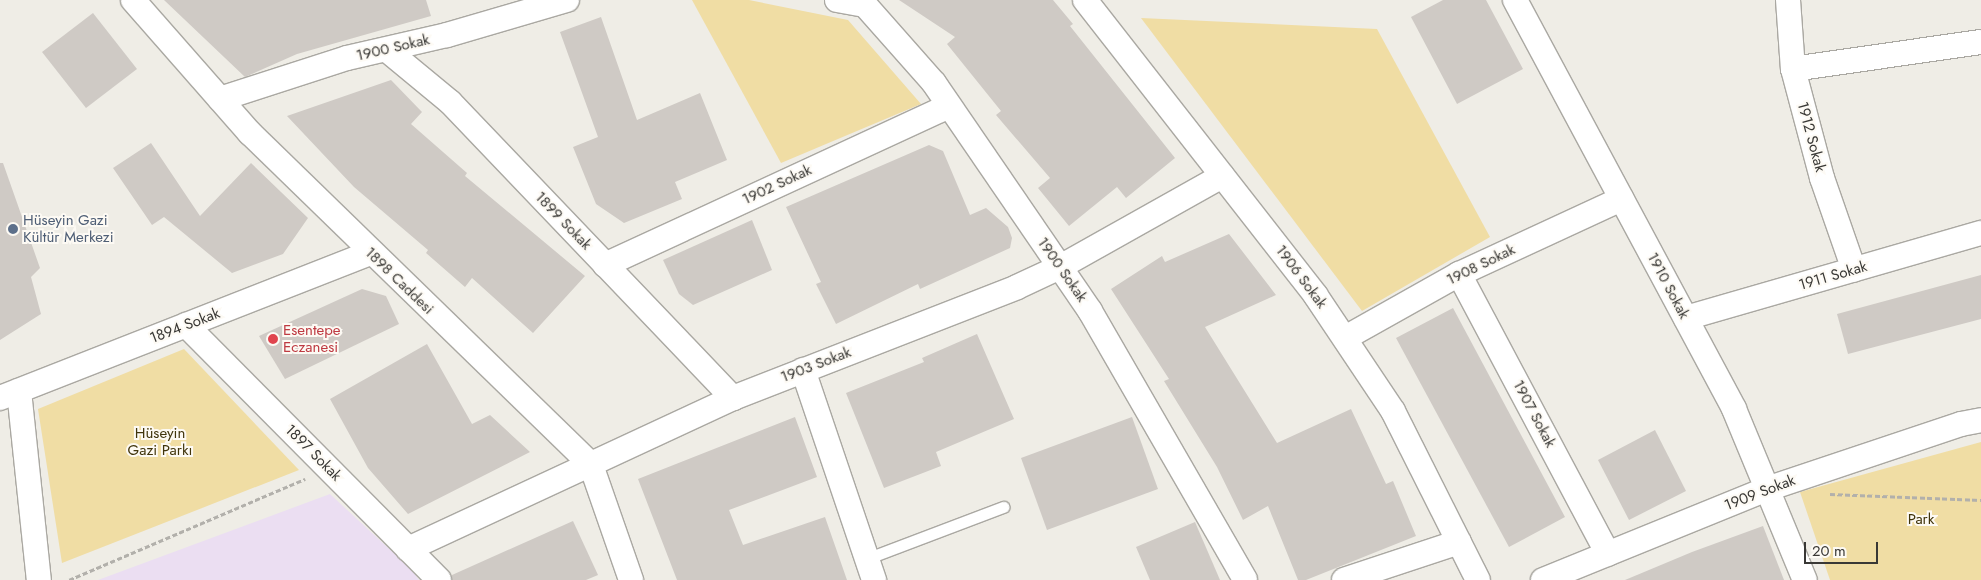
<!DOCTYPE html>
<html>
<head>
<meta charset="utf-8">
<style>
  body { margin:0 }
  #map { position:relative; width:1981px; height:580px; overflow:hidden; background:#efede6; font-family:Jost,sans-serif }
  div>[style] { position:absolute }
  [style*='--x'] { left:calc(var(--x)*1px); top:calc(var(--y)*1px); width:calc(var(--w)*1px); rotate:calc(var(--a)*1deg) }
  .education>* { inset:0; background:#ebdef2 }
  .green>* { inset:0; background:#f0dda4 }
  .building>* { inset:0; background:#cfcac5 }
  .path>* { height:3px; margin-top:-1.5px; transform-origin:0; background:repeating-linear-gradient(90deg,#b2b0ab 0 5px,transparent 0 7.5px) }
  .roads { filter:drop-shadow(1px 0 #aaa8a2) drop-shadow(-1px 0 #aaa8a2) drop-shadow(0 1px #aaa8a2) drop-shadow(0 -1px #aaa8a2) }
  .service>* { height:11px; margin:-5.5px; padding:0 5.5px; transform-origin:5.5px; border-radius:5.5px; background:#fff }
  .minor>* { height:24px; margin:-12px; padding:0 12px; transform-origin:12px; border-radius:12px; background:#fff }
  .dots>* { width:14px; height:14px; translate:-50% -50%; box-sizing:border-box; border:2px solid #fdfaf4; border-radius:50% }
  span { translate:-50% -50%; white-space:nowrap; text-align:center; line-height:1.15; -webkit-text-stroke:4px #fdfaf4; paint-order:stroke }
  .street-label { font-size:15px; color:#393835 }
  .service-label { font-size:15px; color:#4e5e75 }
  .left { translate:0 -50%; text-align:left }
  .health-label { font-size:15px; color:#be3a42 }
  .park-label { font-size:15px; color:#41350c }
  .scale { position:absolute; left:1804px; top:542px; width:74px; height:22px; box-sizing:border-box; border:2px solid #393835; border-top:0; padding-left:6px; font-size:15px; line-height:18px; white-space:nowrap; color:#393835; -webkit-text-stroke:4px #fdfaf4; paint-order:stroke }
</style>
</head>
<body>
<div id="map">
  <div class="education">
    <i style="clip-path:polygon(330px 494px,412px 570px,419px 580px,98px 580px)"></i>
  </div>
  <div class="green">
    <i style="clip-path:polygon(692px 0,749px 0,848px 20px,921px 104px,781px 163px)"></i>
    <i style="clip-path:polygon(1141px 18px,1377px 29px,1490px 237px,1362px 311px)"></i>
    <i style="clip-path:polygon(184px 349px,299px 470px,62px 563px,38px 409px)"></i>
    <i style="clip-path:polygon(1981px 442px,1981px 580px,1830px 580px,1800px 492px)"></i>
  </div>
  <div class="building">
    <i style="clip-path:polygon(164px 0,426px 0,431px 16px,297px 54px,245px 77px)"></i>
    <i style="clip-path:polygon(899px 0,1053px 0,1073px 24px,1070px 26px,1175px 158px,1126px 198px,1117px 187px,1069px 226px,1038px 188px,1050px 178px,996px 115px,1001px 111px,947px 44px,955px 37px)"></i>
    <i style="clip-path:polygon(1443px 0,1486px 0,1523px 69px,1457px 104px,1411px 17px)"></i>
    <i style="clip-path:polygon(93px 13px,137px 69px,86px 108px,42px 52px)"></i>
    <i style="clip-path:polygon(601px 17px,637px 120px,700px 93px,727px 160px,675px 182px,682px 199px,624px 223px,596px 204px,573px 147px,598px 137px,560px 32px)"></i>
    <i style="clip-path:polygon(391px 80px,422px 112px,411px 124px,467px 173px,465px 176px,585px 276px,533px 333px,472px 278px,465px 287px,426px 253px,428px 250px,354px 187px,287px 116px)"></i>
    <i style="clip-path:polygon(151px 143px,200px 216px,251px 163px,308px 218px,283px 254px,232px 273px,164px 217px,152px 225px,113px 168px)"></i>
    <i style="clip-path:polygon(929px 145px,943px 151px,970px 215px,986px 208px,1008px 227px,1012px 238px,1010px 248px,920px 289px,918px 284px,836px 324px,816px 284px,821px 282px,786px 207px)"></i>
    <i style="clip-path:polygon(0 163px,3px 163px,40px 268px,31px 277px,41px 314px,0 340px)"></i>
    <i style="clip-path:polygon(752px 220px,772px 270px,693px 305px,679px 294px,663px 260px)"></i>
    <i style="clip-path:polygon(1229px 234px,1276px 295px,1205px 327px,1277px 443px,1351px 409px,1386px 484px,1393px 481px,1416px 536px,1306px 580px,1298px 580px,1268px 506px,1243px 520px,1217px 467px,1164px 381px,1169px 379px,1111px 289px,1162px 256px,1165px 262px)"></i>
    <i style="clip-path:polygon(1981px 275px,1981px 319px,1848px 354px,1837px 314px)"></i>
    <i style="clip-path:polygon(362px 289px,386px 296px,399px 324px,285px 379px,259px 336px)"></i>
    <i style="clip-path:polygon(1453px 308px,1565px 517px,1509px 547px,1396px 338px)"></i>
    <i style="clip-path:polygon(977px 334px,1014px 419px,936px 452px,941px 466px,884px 488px,846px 393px,924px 362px,922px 358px)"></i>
    <i style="clip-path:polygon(427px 344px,472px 424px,490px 415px,530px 452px,408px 514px,368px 468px,330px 399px)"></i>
    <i style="clip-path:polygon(795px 417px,817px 477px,729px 510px,743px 545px,825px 517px,847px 580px,677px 580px,638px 479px)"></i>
    <i style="clip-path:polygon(1132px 417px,1158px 489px,1047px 530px,1021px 458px)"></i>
    <i style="clip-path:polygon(1655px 430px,1686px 491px,1629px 520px,1598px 460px)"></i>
    <i style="clip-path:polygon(573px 521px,598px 575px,586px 580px,452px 580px,452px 575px)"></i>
    <i style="clip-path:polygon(1195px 522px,1220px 580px,1150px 580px,1136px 547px)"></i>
    <i style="clip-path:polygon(1763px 526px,1784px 580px,1625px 580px,1692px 552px)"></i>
  </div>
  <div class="path">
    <i style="--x:1830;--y:494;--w:151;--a:2.3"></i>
    <i style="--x:69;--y:580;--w:257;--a:-23.2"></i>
  </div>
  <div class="roads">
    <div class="service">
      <i style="--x:866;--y:559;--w:147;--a:-20.8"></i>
    </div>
    <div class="minor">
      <i style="--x:133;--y:0;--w:177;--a:48.7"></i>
      <i style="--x:250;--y:133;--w:476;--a:44.2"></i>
      <i style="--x:591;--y:465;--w:122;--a:70.8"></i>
      <i style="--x:837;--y:0;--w:28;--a:10"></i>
      <i style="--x:865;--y:5;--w:104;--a:48.5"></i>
      <i style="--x:934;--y:83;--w:276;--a:55.6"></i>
      <i style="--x:1090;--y:311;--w:310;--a:60"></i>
      <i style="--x:1085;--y:0;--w:375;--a:52"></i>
      <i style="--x:1316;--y:296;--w:138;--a:56.2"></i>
      <i style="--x:1393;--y:411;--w:189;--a:63.3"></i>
      <i style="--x:1515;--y:0;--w:464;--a:61.8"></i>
      <i style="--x:1734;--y:409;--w:185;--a:67.5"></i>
      <i style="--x:1788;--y:0;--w:69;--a:85.9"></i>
      <i style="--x:1793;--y:69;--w:113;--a:75.1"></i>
      <i style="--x:1822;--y:178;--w:97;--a:70.8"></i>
      <i style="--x:387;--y:50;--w:82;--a:39.5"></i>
      <i style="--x:450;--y:102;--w:410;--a:46.3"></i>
      <i style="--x:1793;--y:69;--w:190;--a:-8.2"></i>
      <i style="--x:220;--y:99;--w:133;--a:-17.9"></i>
      <i style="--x:347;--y:58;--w:103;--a:-13"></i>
      <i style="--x:447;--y:35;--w:125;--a:-16.3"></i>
      <i style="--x:605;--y:265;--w:379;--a:-24.8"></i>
      <i style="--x:1459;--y:274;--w:317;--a:62"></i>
      <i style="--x:1686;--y:318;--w:307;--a:-16.1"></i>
      <i style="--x:186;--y:325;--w:359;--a:45.2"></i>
      <i style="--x:1345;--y:338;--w:131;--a:-29.3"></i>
      <i style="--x:1459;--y:274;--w:179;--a:-24.8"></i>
      <i style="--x:803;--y:370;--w:222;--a:71.3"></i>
      <i style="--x:19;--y:391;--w:190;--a:84"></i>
      <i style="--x:0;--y:398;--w:397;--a:-21.4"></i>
      <i style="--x:408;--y:549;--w:358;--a:-24.9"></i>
      <i style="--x:733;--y:398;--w:305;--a:-21.3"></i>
      <i style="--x:1017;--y:287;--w:47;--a:-24.9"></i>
      <i style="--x:1060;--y:267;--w:186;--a:-29.3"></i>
      <i style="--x:1344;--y:580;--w:121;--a:-18.3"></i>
      <i style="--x:1543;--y:580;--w:242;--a:-22.1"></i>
      <i style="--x:1767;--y:489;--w:205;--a:-18.5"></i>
      <i style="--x:1961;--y:424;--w:20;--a:-11"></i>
    </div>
  </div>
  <div class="dots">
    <i style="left:13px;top:229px;background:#5c6f8a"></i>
    <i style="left:273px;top:339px;background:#e0444e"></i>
  </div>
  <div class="street-label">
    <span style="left:393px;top:48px;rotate:-13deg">1900 Sokak</span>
    <span style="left:1811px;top:137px;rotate:75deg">1912 Sokak</span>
    <span style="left:777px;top:185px;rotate:-25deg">1902 Sokak</span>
    <span style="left:563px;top:221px;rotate:46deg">1899 Sokak</span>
    <span style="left:1481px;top:265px;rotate:-26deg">1908 Sokak</span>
    <span style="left:1062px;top:270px;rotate:55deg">1900 Sokak</span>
    <span style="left:1833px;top:276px;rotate:-16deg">1911 Sokak</span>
    <span style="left:1301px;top:277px;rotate:53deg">1906 Sokak</span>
    <span style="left:399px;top:281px;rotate:44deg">1898 Caddesi</span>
    <span style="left:1668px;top:286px;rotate:62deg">1910 Sokak</span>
    <span style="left:185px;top:326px;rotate:-21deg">1894 Sokak</span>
    <span style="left:816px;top:365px;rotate:-21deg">1903 Sokak</span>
    <span style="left:1534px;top:414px;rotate:62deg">1907 Sokak</span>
    <span style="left:313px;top:453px;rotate:45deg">1897 Sokak</span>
    <span style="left:1760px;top:493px;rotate:-21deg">1909 Sokak</span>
  </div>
  <div class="service-label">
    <span class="left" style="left:23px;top:229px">Hüseyin Gazi<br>Kültür Merkezi</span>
  </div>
  <div class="health-label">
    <span class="left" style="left:283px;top:339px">Esentepe<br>Eczanesi</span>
  </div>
  <div class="park-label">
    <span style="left:160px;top:442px">Hüseyin<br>Gazi Parkı</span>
    <span style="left:1921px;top:520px">Park</span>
  </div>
  <div class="scale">20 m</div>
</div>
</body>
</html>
